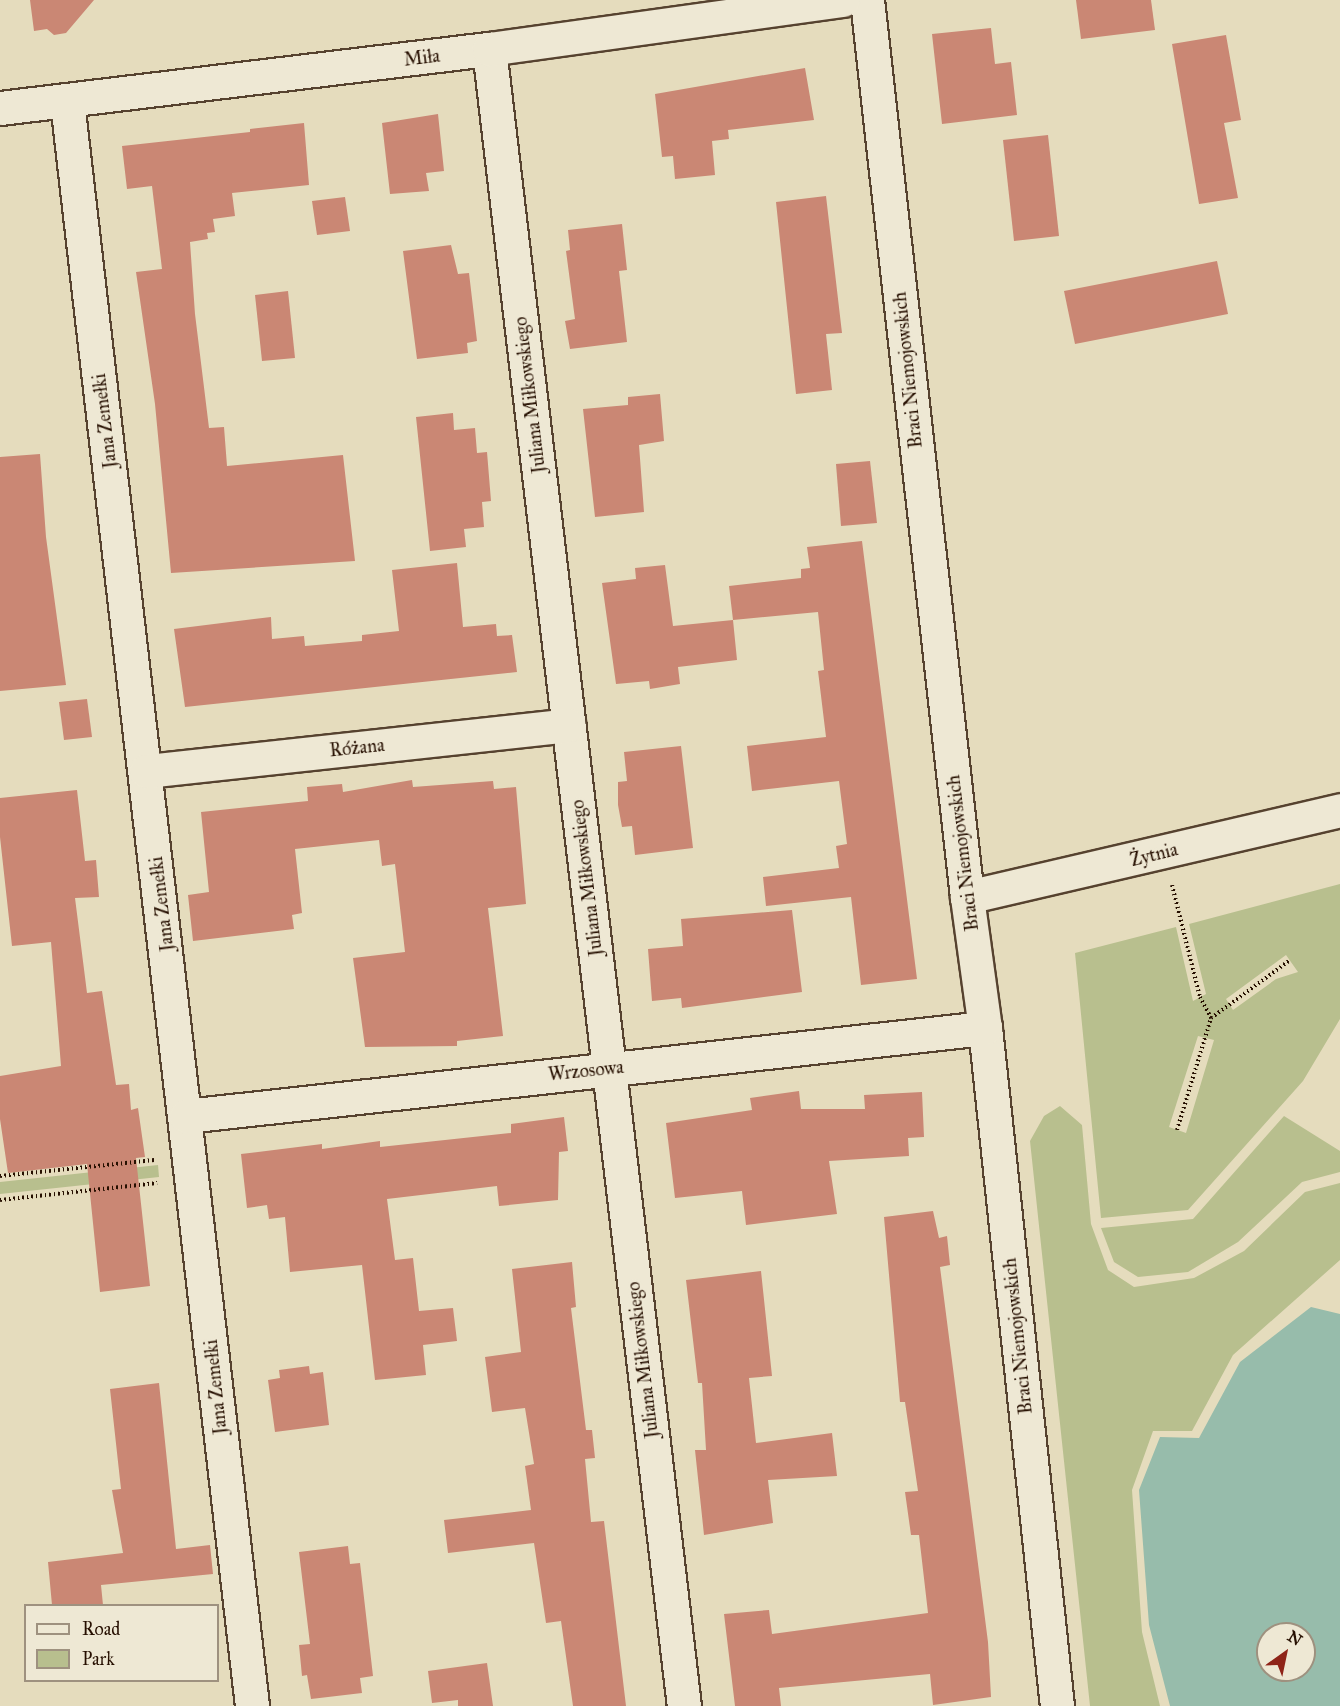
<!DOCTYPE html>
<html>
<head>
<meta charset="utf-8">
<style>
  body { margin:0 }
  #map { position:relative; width:1340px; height:1706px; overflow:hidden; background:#e5dcbd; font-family:"IM FELL Great Primer",serif }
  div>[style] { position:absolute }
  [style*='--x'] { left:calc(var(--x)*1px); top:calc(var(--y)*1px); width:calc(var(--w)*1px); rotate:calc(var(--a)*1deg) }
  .green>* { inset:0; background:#b8bf8e }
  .water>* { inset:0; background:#97bcab }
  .building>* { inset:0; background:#ca8774 }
  .path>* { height:4px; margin-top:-2px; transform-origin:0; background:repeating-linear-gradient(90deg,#260f00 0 1.5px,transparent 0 4.5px) }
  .roads { filter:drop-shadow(2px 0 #56422f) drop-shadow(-2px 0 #56422f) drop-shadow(0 2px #56422f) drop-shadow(0 -2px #56422f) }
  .street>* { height:33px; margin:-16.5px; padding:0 16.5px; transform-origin:16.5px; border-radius:16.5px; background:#eee8d4 }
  span { translate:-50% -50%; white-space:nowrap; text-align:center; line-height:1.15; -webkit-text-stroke:4.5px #eee8d4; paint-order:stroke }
  .street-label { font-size:18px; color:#260f00 }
  .legend { position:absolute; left:24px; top:1604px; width:195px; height:78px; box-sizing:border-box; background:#eee8d4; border:2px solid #9e917f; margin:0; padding:8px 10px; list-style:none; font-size:18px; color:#260f00 }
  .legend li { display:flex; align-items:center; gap:12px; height:30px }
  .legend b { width:30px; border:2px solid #9e917f }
  .north { position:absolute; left:1256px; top:1622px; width:60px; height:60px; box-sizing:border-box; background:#eee8d4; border:2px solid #9e917f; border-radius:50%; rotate:33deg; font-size:16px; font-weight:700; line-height:24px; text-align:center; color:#260f00 }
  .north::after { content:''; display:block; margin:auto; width:21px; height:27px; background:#8f2418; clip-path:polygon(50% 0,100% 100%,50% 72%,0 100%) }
</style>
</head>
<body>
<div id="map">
  <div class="green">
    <i style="clip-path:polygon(evenodd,1340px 884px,1340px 1019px,1303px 1081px,1188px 1210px,1101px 1218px,1075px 953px,1176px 927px,1193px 1001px,1206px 994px,1189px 924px,1340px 884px,1286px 955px,1298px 972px,1276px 979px,1233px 1010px,1226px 999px,1286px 955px,1340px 884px,1198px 1036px,1214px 1040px,1186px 1133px,1169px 1127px,1198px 1036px)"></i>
    <i style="clip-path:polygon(1060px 1106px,1082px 1125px,1091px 1224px,1108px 1270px,1134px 1287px,1194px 1278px,1244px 1251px,1305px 1192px,1340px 1183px,1340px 1260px,1233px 1355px,1192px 1431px,1153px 1431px,1132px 1490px,1142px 1632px,1160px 1706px,1090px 1706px,1030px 1141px,1044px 1116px)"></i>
    <i style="clip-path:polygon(1284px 1116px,1340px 1151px,1340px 1172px,1302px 1182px,1238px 1242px,1188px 1272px,1138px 1277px,1114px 1262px,1101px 1228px,1193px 1219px)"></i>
    <i style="clip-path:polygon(158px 1165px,159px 1177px,0 1194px,0 1182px)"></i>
  </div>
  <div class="water">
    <i style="clip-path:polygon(evenodd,1311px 1307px,1340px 1314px,1340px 1706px,1170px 1706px,1149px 1625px,1139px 1490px,1160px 1437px,1199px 1438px,1240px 1362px,1311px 1307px,1268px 1634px,1304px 1634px,1304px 1670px,1268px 1670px,1268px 1634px)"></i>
  </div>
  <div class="building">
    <i style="clip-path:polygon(30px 0,94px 0,66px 33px,54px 35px,47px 29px,34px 31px)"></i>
    <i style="clip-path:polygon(1076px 0,1151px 0,1155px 30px,1081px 39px)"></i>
    <i style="clip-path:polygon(991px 28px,995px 64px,1011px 62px,1017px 115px,942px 124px,932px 34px)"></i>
    <i style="clip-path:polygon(1226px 35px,1241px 120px,1224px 123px,1238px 198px,1199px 204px,1172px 44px)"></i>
    <i style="clip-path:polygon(805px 68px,814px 120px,728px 130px,729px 139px,712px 141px,715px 175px,675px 179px,673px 156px,662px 157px,655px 94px)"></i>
    <i style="clip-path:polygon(438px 114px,444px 171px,426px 173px,429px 191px,390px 194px,382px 123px)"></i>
    <i style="clip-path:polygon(304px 123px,309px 185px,232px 193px,235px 216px,213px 219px,215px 232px,207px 233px,208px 239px,190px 242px,195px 314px,209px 428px,224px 427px,227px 466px,343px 455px,355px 561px,171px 573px,155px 404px,136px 272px,162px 269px,152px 186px,127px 189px,122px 146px,250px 132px,250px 129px)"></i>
    <i style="clip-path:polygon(1048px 135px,1059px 236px,1014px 241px,1003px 140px)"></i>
    <i style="clip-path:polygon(826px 196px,842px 333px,826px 334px,832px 390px,796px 394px,776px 202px)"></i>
    <i style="clip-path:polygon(345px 197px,350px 231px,317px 235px,312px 201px)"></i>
    <i style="clip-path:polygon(622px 224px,627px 270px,619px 271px,627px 342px,570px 349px,565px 321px,575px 319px,566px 251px,570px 250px,568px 230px)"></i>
    <i style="clip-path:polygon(451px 245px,458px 274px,469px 273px,477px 341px,467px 343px,468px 353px,417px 359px,403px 251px)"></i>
    <i style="clip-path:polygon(1217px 261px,1228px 314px,1075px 344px,1064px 291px)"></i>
    <i style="clip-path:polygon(288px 291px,295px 358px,262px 361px,255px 295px)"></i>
    <i style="clip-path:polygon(660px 394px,664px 441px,639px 445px,644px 512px,595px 517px,583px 409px,628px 405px,628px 397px)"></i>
    <i style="clip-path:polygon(453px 413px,454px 430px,475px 428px,477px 453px,487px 452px,491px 501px,482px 502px,484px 527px,464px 529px,466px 547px,430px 551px,416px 417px)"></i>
    <i style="clip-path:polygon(40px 454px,46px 537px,66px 685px,0 691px,0 457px)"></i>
    <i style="clip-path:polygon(870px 461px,877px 523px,841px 526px,836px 464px)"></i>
    <i style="clip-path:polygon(862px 541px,917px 979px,861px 985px,851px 897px,766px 906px,763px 877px,839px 868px,836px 846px,847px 844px,839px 781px,752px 791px,747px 746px,826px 737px,818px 671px,824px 670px,818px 612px,733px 620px,729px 586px,801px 578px,801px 569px,810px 568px,807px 547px)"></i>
    <i style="clip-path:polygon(457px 563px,463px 627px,496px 624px,497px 636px,512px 635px,517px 672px,185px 707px,174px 629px,271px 617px,272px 639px,304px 636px,305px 646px,362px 641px,362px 635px,399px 631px,392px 570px)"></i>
    <i style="clip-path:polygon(665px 565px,673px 626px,733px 620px,737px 660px,678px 667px,680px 684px,650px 689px,649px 681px,616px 684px,602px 583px,636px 579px,635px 568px)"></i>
    <i style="clip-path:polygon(87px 699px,92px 737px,64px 740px,59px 702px)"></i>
    <i style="clip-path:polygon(681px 746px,693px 848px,635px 855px,632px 826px,622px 827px,618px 805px,618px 782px,627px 781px,624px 752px)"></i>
    <i style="clip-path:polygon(412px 780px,413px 787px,493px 781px,494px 789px,516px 787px,526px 904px,488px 908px,503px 1036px,457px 1041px,457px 1046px,365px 1047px,353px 958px,405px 952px,395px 864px,382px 866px,379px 840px,295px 849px,302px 913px,292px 915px,294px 929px,193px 941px,188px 895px,209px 892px,201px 812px,308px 801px,307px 787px,342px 784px,343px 792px)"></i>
    <i style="clip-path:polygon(77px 790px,85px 861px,96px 860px,99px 897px,75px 898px,87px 993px,102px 991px,116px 1085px,129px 1084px,131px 1110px,138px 1108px,145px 1157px,136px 1158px,150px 1286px,100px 1292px,87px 1164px,8px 1173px,0 1119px,0 1076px,61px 1066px,51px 942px,12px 946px,0 837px,0 798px)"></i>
    <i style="clip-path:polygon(792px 910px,802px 992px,682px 1008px,681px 998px,652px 1001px,648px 949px,683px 946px,681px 919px)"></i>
    <i style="clip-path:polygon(799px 1091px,801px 1109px,865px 1109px,864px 1095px,922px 1092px,924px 1137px,908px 1138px,909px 1156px,829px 1161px,837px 1214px,746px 1225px,742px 1191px,675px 1198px,666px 1123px,752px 1110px,750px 1098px)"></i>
    <i style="clip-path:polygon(564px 1117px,568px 1151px,559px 1152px,558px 1200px,499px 1206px,497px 1186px,387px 1199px,395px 1260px,413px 1258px,419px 1311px,453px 1308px,457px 1341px,423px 1345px,426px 1375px,375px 1380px,362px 1265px,290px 1272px,285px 1217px,269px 1219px,267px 1205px,247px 1208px,241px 1154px,322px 1144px,322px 1149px,380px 1141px,380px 1147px,511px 1133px,511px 1124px)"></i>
    <i style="clip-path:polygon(933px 1211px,939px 1238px,947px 1236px,950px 1265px,940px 1267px,988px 1642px,991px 1697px,933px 1705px,930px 1674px,779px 1688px,781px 1706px,735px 1706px,724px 1614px,769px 1610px,772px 1634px,928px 1613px,919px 1535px,911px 1535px,905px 1492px,918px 1491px,905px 1402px,900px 1402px,884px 1217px)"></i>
    <i style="clip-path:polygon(572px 1262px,576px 1307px,571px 1308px,586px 1430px,592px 1430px,595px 1458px,585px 1459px,591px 1522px,604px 1521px,626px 1706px,573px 1706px,561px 1621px,546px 1623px,534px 1543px,448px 1553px,444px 1520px,531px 1510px,525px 1466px,534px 1464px,525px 1408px,492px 1412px,485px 1357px,521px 1352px,512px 1269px)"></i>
    <i style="clip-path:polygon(761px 1271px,772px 1376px,749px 1378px,756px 1443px,832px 1433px,837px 1476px,768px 1480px,773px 1523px,704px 1535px,695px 1450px,706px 1450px,702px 1383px,698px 1383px,686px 1280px)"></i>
    <i style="clip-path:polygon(309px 1366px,310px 1374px,323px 1372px,329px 1425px,275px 1432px,268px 1380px,280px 1378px,279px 1370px)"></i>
    <i style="clip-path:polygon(159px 1383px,176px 1549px,210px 1545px,213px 1574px,101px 1585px,103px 1605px,52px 1605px,48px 1562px,123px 1553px,112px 1490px,121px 1489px,110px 1389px)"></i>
    <i style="clip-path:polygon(348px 1546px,350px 1564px,360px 1563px,373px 1676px,360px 1678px,362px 1693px,311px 1699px,307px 1675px,302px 1676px,299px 1645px,310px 1644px,299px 1552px)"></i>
    <i style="clip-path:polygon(487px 1663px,493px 1706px,458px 1706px,458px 1700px,432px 1703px,428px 1671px)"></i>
  </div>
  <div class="path">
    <i style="--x:1172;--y:885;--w:115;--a:76"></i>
    <i style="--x:1200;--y:997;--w:24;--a:62"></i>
    <i style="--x:1177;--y:1130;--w:117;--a:-73.1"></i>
    <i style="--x:1211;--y:1018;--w:97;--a:-36.2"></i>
    <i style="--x:0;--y:1176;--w:155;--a:-5.9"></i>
    <i style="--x:0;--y:1200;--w:158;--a:-6.2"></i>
  </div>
  <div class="roads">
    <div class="street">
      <i style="--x:867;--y:0;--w:903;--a:83.64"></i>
      <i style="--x:967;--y:897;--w:132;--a:82.2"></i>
      <i style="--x:985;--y:1028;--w:682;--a:83.94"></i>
      <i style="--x:489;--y:49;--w:1668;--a:83.29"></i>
      <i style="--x:67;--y:102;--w:1615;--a:83.42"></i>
      <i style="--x:0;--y:108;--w:493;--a:-6.9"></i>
      <i style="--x:489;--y:49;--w:357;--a:-7.9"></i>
      <i style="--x:146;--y:771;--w:425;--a:-6.2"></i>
      <i style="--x:967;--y:897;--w:383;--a:-13.1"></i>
      <i style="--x:186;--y:1116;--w:804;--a:-6.29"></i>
    </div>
  </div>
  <div class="street-label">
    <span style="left:422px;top:58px;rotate:-7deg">Miła</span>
    <span style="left:908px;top:370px;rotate:-96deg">Braci Niemojowskich</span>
    <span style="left:530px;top:395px;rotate:-97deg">Juliana Miłkowskiego</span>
    <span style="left:105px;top:421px;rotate:-97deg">Jana Zemełki</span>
    <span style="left:357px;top:748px;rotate:-6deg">Różana</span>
    <span style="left:963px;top:853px;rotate:-97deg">Braci Niemojowskich</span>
    <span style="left:1154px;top:855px;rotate:-14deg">Żytnia</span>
    <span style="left:587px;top:878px;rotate:-97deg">Juliana Miłkowskiego</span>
    <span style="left:162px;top:904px;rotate:-97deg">Jana Zemełki</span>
    <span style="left:586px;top:1071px;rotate:-6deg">Wrzosowa</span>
    <span style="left:1018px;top:1336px;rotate:-96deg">Braci Niemojowskich</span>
    <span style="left:643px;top:1360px;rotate:-97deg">Juliana Miłkowskiego</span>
    <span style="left:216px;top:1387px;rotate:-96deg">Jana Zemełki</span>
  </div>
  <ul class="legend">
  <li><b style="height:8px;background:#eee8d4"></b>Road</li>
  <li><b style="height:16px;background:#b8bf8e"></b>Park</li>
  </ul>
  <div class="north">N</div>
</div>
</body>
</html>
